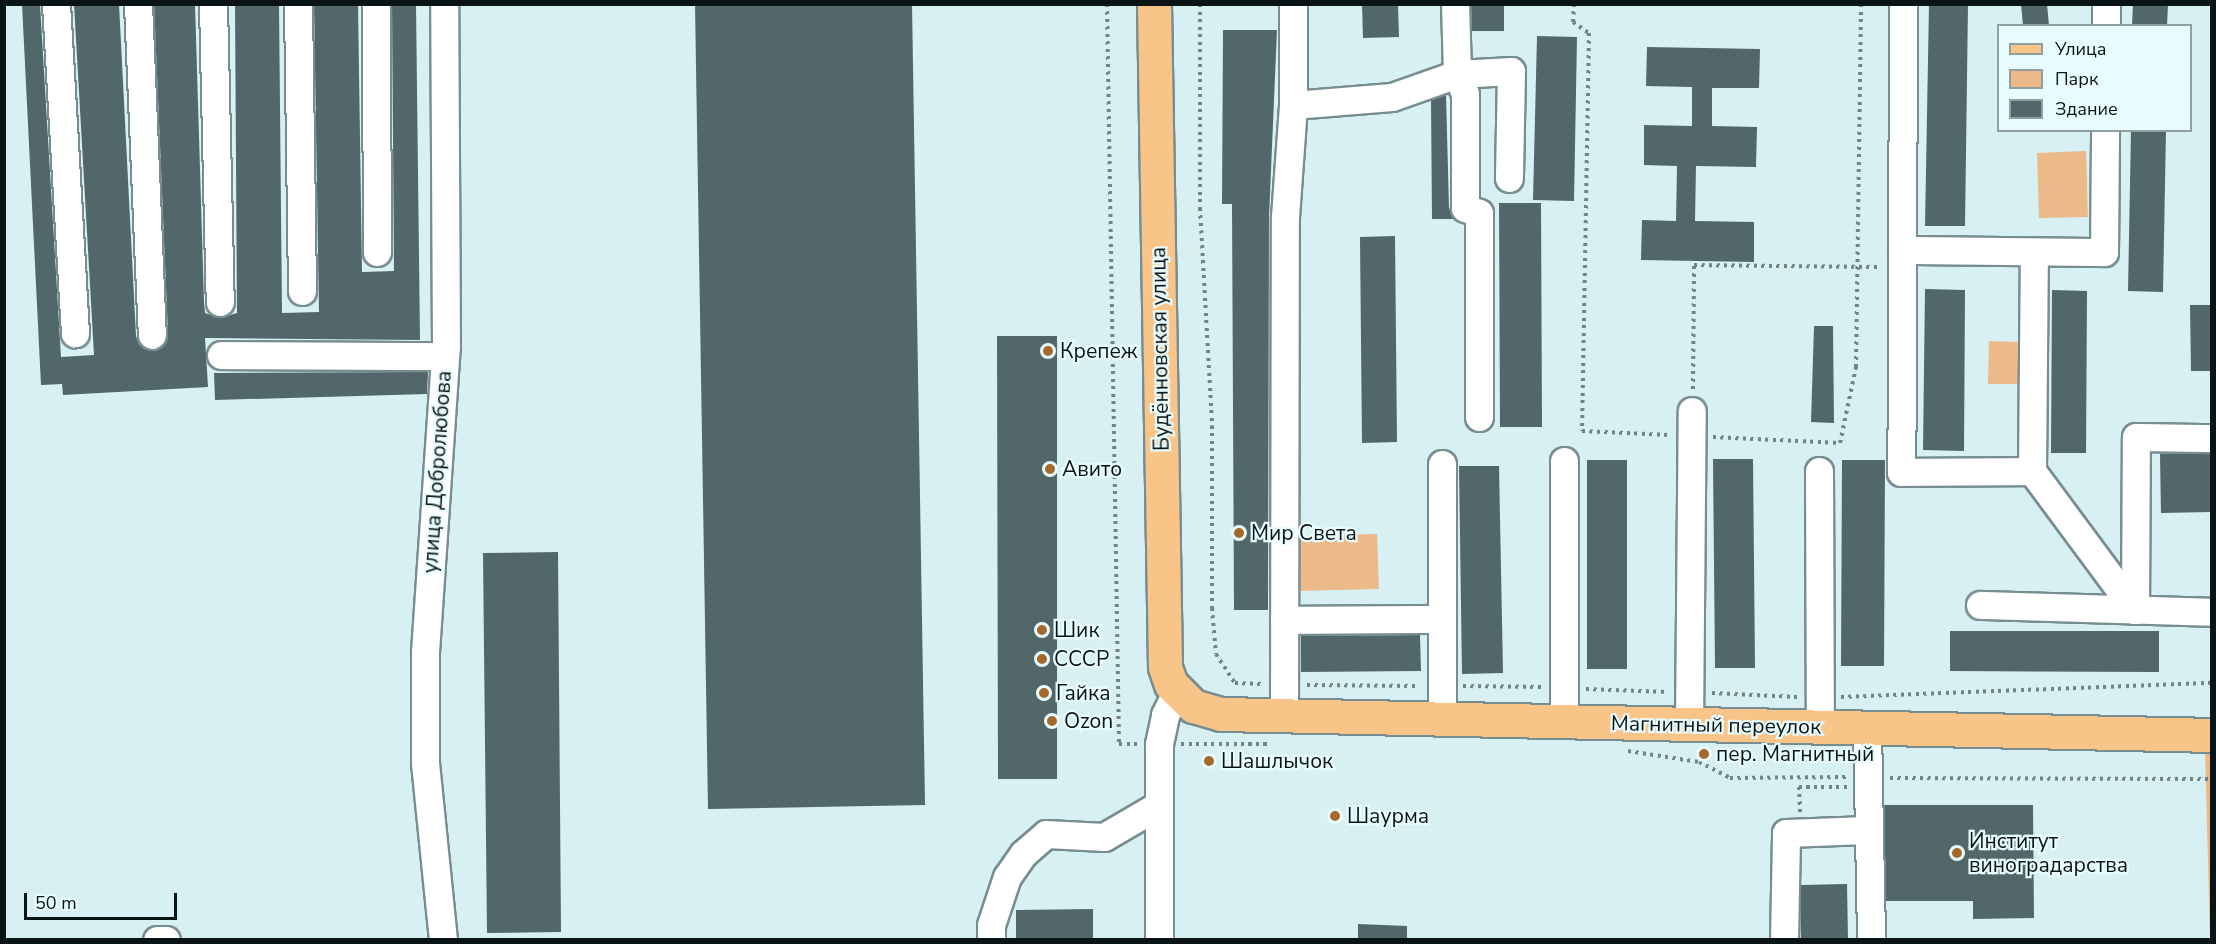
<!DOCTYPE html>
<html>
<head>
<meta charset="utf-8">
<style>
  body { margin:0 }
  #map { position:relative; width:2216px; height:944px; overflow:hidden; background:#d7f0f3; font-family:"Nunito Sans",sans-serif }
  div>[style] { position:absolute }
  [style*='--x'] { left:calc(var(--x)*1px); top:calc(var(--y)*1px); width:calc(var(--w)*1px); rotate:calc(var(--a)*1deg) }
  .green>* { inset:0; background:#ecb989 }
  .building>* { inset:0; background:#516769 }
  .path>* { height:4px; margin-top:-2px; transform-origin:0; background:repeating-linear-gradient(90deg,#738486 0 3px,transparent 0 7.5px) }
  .roads { filter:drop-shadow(2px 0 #778d90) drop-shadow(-2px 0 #778d90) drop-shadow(0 2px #778d90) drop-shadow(0 -2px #778d90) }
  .minor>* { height:27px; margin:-13.5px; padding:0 13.5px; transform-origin:13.5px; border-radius:13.5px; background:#fff }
  .major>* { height:33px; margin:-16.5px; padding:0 16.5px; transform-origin:16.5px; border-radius:16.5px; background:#f8c488 }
  .dots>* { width:16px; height:16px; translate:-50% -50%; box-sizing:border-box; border:3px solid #e8fcfe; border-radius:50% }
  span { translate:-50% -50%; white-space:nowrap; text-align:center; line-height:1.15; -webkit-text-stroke:4.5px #e8fcfe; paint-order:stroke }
  .street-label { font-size:21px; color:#0b1415 }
  .poi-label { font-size:21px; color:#0b1415 }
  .left { translate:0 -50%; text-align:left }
  .frame { position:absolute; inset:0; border:6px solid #0b1415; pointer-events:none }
  .legend { position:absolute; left:1997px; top:24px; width:195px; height:108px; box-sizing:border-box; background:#e8fcfe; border:2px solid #909fa1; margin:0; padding:8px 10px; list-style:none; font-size:18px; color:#0b1415 }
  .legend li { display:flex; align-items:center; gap:12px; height:30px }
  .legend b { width:30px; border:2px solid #909fa1 }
  .scale { position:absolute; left:24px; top:893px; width:153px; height:27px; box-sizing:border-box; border:3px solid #0b1415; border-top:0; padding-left:8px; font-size:18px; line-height:21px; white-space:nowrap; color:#0b1415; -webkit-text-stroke:4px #e8fcfe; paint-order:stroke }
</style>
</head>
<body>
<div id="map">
  <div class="green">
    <i style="clip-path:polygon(2086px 151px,2088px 217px,2039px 218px,2037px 153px)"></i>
    <i style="clip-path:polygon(1989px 341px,2019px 342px,2019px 384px,1988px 384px)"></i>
    <i style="clip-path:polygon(1377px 534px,1379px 589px,1296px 591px,1295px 536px)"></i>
    <i style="clip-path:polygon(2205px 749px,2211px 749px,2211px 940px,2210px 939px)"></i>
  </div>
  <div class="building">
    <i style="clip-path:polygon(22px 4px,40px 4px,61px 357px,94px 355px,74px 4px,119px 4px,136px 336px,139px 344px,152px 351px,161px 348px,168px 334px,154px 4px,195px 4px,204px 302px,205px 313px,220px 318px,237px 313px,235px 4px,279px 4px,282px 313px,319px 312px,314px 4px,358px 4px,362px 272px,394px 271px,392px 4px,416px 4px,420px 340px,205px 338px,208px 387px,63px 395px,62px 384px,41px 385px)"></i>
    <i style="clip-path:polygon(695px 4px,912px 4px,925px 805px,708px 809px)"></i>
    <i style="clip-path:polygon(1362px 4px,1398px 4px,1399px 37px,1363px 38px)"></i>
    <i style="clip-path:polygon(1471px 4px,1504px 4px,1504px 31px,1472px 31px)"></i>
    <i style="clip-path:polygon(1929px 4px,1968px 4px,1965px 226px,1925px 226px)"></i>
    <i style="clip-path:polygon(2021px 4px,2047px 4px,2049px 26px,2023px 26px)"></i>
    <i style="clip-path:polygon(2133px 4px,2168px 4px,2167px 26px,2132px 26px)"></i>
    <i style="clip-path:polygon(1223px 30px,1277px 30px,1269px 217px,1268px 610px,1234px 610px,1232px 204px,1222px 204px)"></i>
    <i style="clip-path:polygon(1537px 36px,1577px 37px,1574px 201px,1533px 200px)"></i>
    <i style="clip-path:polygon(1647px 47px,1760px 49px,1759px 88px,1712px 88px,1712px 126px,1757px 127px,1756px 167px,1696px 166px,1695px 221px,1754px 222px,1754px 262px,1641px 260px,1642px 220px,1676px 221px,1677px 166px,1644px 165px,1644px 125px,1692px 126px,1692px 87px,1646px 86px)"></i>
    <i style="clip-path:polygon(1446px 95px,1449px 208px,1454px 219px,1432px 219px,1431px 100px)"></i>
    <i style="clip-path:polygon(2131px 130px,2166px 130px,2163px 292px,2128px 291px)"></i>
    <i style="clip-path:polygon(1499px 203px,1541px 203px,1542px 427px,1500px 427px)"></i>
    <i style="clip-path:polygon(1395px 236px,1397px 442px,1362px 443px,1360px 237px)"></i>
    <i style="clip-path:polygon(1925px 289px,1965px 290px,1964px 451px,1923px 450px)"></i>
    <i style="clip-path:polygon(2052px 290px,2087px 291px,2086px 453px,2051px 453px)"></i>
    <i style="clip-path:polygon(2190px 305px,2211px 305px,2211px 371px,2191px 371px)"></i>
    <i style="clip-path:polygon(1814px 326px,1833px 326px,1834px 423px,1811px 422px)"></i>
    <i style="clip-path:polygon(997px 336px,1057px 336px,1057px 779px,998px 779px)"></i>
    <i style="clip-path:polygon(428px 372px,427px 394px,215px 400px,214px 373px)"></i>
    <i style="clip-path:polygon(2160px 454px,2211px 454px,2211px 512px,2161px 513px)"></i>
    <i style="clip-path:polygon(1713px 459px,1753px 459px,1755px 668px,1715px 668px)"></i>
    <i style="clip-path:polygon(1587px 460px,1627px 460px,1627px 669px,1587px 669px)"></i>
    <i style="clip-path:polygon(1842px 460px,1885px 460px,1884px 666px,1841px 666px)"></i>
    <i style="clip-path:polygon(1459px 466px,1499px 466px,1503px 673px,1462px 674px)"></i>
    <i style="clip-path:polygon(558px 552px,561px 932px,487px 933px,483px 553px)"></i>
    <i style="clip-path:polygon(1950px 631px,2159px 631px,2159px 672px,1950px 671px)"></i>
    <i style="clip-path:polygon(1420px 635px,1421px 671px,1301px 672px,1301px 636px)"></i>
    <i style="clip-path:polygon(1884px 805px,2033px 805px,2034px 918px,1973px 919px,1973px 901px,1886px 901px)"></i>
    <i style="clip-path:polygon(1847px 884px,1848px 939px,1801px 939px,1801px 885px)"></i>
    <i style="clip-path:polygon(1093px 909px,1093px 939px,1016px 939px,1016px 910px)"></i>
    <i style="clip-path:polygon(1358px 924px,1407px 926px,1407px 939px,1358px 939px)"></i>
  </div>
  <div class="path">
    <i style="--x:1107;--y:4;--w:740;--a:89.07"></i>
    <i style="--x:1119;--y:744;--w:19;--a:0"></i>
    <i style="--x:1200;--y:4;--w:204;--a:90"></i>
    <i style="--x:1200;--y:208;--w:218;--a:86.8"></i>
    <i style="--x:1212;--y:426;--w:182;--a:90"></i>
    <i style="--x:1212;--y:608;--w:46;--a:85"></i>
    <i style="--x:1216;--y:654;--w:35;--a:57"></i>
    <i style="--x:1235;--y:683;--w:28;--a:2"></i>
    <i style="--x:1574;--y:4;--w:18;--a:93"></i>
    <i style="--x:1573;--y:22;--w:19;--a:35"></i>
    <i style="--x:1589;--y:33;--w:398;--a:91"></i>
    <i style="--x:1582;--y:431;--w:87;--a:2.6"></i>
    <i style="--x:1693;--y:389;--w:124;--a:-89.5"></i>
    <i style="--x:1694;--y:265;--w:186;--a:0.6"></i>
    <i style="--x:1713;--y:437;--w:127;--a:2.7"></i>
    <i style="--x:1840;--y:443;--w:78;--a:-78.1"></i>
    <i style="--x:1856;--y:367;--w:363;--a:-89.2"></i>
    <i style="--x:1307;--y:685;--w:112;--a:0.5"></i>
    <i style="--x:1463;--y:686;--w:79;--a:0.7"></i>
    <i style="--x:1586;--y:689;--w:82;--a:2.1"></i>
    <i style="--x:1712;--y:693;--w:85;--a:2.7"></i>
    <i style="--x:1841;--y:697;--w:371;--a:-2.2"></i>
    <i style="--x:1181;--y:744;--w:89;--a:0"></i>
    <i style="--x:1628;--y:751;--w:72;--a:8.8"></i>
    <i style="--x:1699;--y:762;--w:35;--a:27"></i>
    <i style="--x:1730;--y:778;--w:117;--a:-0.5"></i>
    <i style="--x:1890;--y:778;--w:322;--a:0.2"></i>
    <i style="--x:1800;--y:812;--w:25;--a:-92"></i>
    <i style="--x:1799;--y:787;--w:48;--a:0"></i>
  </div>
  <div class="roads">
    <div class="minor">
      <i style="--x:56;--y:4;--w:330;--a:86.7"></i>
      <i style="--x:138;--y:4;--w:331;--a:87.6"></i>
      <i style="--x:213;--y:4;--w:298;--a:88.7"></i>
      <i style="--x:298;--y:4;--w:287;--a:89.2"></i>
      <i style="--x:376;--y:4;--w:248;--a:89.8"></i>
      <i style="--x:1293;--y:4;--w:101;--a:90"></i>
      <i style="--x:1293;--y:105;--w:99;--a:-4.6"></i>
      <i style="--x:1392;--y:97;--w:69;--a:-19.5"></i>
      <i style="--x:1457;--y:74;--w:70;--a:-91.6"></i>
      <i style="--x:1903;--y:4;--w:468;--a:90.2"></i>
      <i style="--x:1901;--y:472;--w:131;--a:-0.4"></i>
      <i style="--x:2032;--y:471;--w:173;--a:53.5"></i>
      <i style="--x:2135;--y:610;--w:173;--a:-89.7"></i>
      <i style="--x:2136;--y:437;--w:76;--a:0.8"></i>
      <i style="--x:2106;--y:26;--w:22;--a:-90"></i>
      <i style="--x:1902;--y:250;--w:202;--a:0.6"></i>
      <i style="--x:2104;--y:252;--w:122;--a:-89.5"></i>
      <i style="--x:221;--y:355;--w:224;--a:0.3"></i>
      <i style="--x:1479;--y:417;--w:204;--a:-90"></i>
      <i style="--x:1479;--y:213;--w:15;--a:-160"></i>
      <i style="--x:1465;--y:208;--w:114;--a:-90"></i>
      <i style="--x:1465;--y:94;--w:22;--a:-112"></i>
      <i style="--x:1457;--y:74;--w:54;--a:-3.2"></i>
      <i style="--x:1511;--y:71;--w:107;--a:91.1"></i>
      <i style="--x:1442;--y:464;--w:255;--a:90"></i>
      <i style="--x:1819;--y:471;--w:256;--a:89.8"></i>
      <i style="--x:2032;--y:471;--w:219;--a:-89.5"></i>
      <i style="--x:1980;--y:605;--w:232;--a:1.7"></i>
      <i style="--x:1284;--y:620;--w:158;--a:-0.4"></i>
      <i style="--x:1284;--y:716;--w:499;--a:-89.9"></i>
      <i style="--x:1285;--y:217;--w:112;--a:-85.9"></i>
      <i style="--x:1564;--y:721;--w:260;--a:-90"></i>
      <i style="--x:1689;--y:724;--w:313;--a:-89.5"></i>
      <i style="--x:1867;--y:728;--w:212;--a:88.9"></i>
      <i style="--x:157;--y:940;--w:9;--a:0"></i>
      <i style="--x:443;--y:940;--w:178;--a:-95.8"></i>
      <i style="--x:425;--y:763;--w:111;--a:-90"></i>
      <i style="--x:425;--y:652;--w:307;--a:-86.1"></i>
      <i style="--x:446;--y:346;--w:342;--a:-90.3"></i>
      <i style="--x:991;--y:940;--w:15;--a:-90"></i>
      <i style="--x:991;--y:925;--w:51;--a:-71.6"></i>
      <i style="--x:1007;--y:877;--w:28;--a:-55"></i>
      <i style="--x:1023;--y:854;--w:30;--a:-41"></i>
      <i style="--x:1046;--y:834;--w:58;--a:3"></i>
      <i style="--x:1104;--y:837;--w:61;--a:-30.3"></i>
      <i style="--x:1159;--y:940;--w:196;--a:-90"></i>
      <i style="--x:1159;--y:744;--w:30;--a:-78"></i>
      <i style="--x:1165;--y:715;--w:25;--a:-64"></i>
      <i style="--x:1784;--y:940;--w:107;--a:-88.9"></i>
      <i style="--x:1786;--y:833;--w:81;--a:-2.1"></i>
    </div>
    <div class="major">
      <i style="--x:1154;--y:4;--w:663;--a:89.05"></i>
      <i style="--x:1165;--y:667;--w:18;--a:71"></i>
      <i style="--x:1171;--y:684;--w:31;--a:45"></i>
      <i style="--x:1193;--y:706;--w:29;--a:16"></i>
      <i style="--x:1221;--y:714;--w:991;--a:1.21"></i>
    </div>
  </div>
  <div class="dots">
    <i style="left:1048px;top:351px;background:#a56a2b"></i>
    <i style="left:1050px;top:469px;background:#a56a2b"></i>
    <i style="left:1239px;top:533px;background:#a56a2b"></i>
    <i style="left:1042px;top:630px;background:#a56a2b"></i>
    <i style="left:1042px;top:659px;background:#a56a2b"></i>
    <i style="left:1044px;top:693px;background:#a56a2b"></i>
    <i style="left:1052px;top:721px;background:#a56a2b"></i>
    <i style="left:1704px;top:754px;background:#a56a2b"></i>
    <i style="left:1209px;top:761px;background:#a56a2b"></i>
    <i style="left:1335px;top:816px;background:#a56a2b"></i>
    <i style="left:1957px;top:853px;background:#a56a2b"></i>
  </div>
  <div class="street-label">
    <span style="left:1160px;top:349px;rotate:-91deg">Будённовская улица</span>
    <span style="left:437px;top:472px;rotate:-86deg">улица Добролюбова</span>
    <span style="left:1716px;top:725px;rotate:1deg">Магнитный переулок</span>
  </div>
  <div class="poi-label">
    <span class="left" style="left:1060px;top:351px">Крепеж</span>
    <span class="left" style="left:1062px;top:469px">Авито</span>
    <span class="left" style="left:1251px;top:533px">Мир Света</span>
    <span class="left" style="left:1054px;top:630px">Шик</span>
    <span class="left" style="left:1054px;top:659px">СССР</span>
    <span class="left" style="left:1056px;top:693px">Гайка</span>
    <span class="left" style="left:1064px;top:721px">Ozon</span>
    <span class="left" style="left:1716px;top:754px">пер. Магнитный</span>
    <span class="left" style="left:1221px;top:761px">Шашлычок</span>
    <span class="left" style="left:1347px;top:816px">Шаурма</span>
    <span class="left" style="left:1969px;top:853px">Институт<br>виноградарства</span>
  </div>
  <div class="frame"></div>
  <ul class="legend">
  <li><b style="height:8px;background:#f8c488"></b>Улица</li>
  <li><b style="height:16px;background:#ecb989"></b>Парк</li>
  <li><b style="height:16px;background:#516769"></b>Здание</li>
  </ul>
  <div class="scale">50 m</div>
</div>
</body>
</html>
